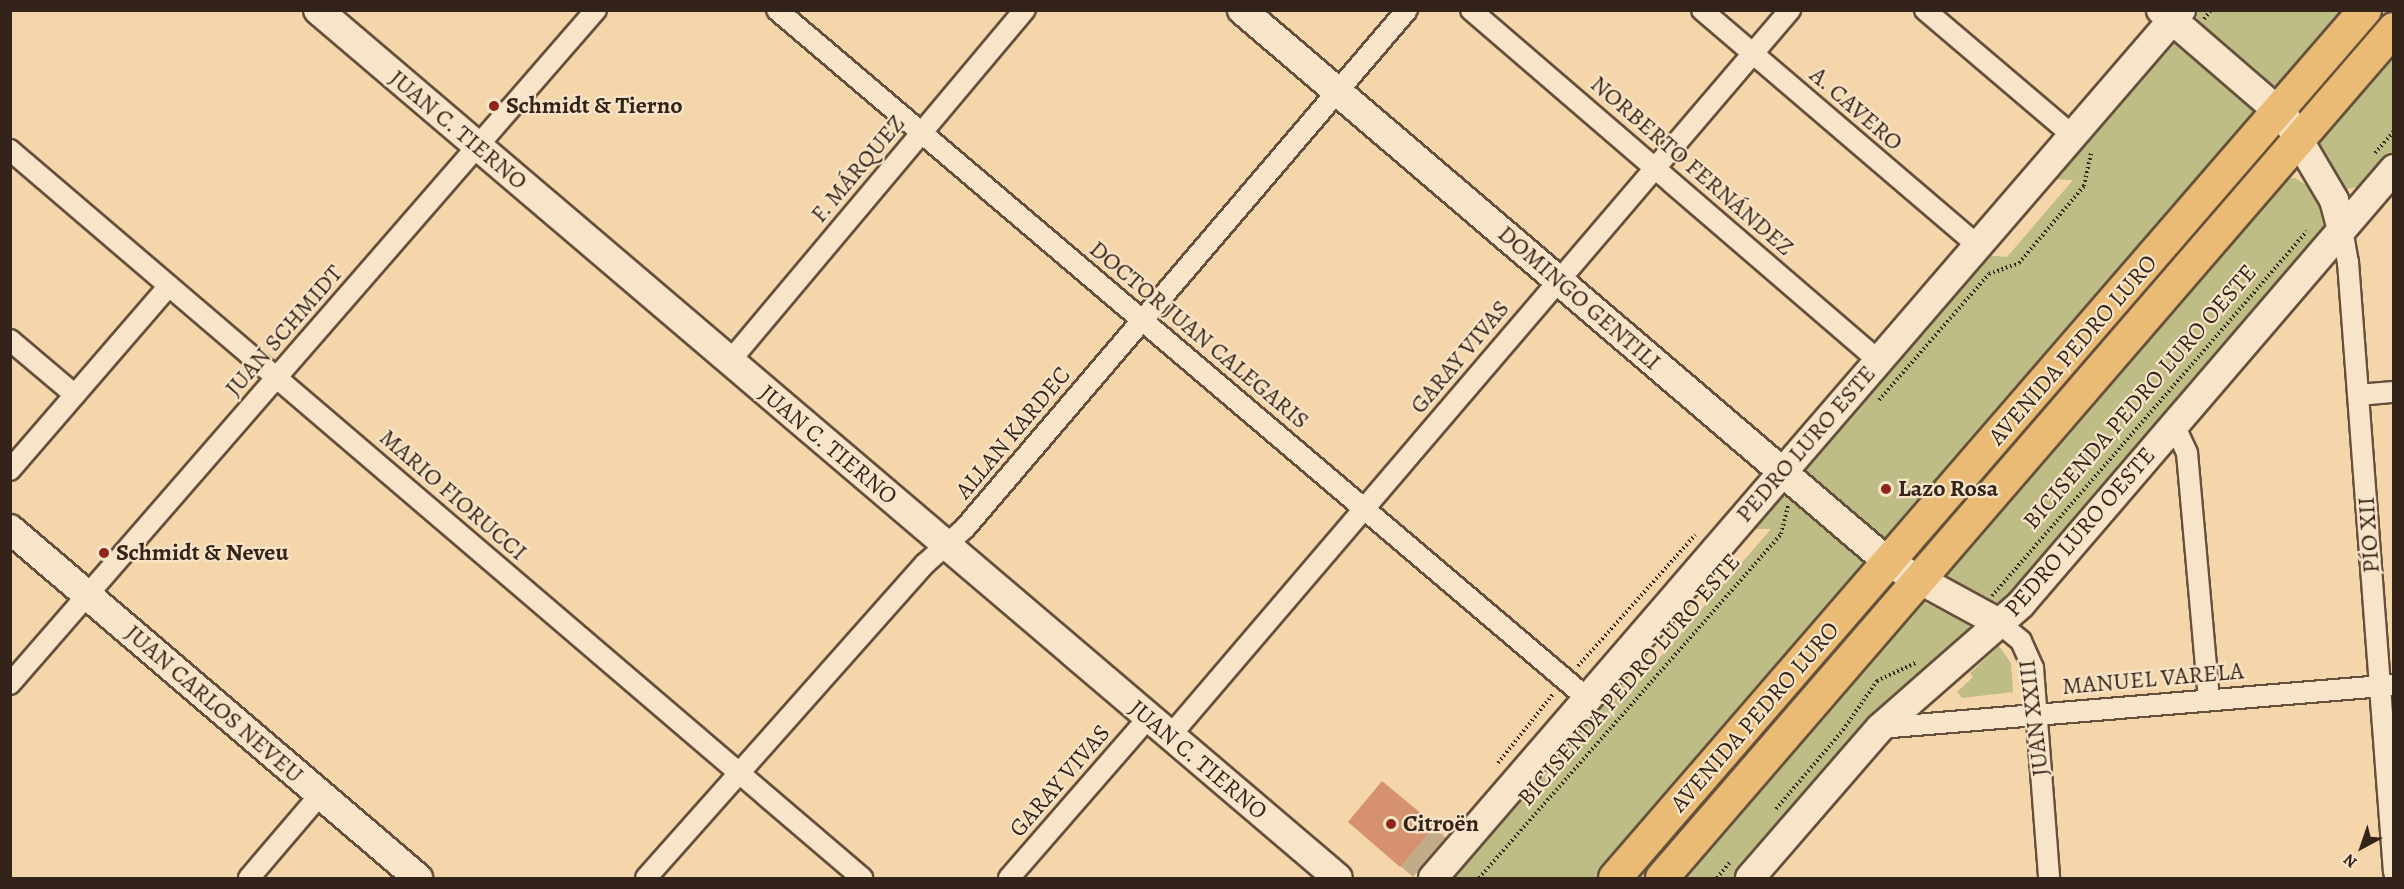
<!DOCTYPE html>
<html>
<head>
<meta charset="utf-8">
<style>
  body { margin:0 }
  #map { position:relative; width:2404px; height:889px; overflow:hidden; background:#f5d6aa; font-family:Alegreya,serif }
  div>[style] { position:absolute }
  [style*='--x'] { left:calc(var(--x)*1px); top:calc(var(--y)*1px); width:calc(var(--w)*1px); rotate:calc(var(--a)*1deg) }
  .green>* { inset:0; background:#bfbd86 }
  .shadow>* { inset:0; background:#0003 }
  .building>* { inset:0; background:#d6916e }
  .path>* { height:4px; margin-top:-2px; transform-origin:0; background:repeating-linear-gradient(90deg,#342318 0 1.5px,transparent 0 4.5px) }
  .roads { filter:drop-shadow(2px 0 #64503c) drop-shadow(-2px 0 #64503c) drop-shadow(0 2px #64503c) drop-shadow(0 -2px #64503c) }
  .street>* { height:20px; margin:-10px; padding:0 10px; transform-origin:10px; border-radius:10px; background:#f8e4c8 }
  .secondary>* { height:28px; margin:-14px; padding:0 14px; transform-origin:14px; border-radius:14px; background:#f8e4c8 }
  .primary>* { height:32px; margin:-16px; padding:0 16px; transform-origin:16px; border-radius:16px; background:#eabb75 }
  .dots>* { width:16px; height:16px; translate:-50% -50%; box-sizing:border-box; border:3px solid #f8e4c8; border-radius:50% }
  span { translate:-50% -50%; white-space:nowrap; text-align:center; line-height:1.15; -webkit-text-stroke:4.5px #f8e4c8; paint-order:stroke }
  .poi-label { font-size:24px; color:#342318; font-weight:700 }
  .left { translate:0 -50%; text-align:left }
  .street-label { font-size:24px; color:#342318 }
  .frame { position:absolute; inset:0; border:12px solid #342318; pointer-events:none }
  .north { position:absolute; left:2332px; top:817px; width:60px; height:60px; -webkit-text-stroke:4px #f8e4c8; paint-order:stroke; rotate:220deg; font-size:16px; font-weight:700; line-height:24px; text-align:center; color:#342318 }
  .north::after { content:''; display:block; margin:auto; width:21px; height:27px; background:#342318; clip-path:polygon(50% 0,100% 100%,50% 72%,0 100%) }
</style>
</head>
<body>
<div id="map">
  <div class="green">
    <i style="clip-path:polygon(2195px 10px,2355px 11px,2280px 93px,2200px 28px)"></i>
    <i style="clip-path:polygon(2172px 41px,2250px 106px,2255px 116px,1888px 540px,1878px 535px,1802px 472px,1801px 466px,1983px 255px,2007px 257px,2073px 180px,2048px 179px)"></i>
    <i style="clip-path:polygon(2393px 44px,2393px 153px,2366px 185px,2348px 189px,2338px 182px,2316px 140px)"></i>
    <i style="clip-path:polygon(2276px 134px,2282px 144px,1925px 562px,1909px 561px)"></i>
    <i style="clip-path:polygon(2295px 178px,2308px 186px,2330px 225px,2003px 606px,1988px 608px,1947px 580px,1946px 569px,2283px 179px)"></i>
    <i style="clip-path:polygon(1780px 496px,1791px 498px,1867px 562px,1603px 878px,1448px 878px,1614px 684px,1638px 683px,1771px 529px,1748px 529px)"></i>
    <i style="clip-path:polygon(1888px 584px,1889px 591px,1651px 878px,1626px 878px)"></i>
    <i style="clip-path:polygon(1920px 600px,1967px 623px,1971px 630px,1859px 734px,1735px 878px,1675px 878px)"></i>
    <i style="clip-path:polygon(1999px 646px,2011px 663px,2013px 692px,1962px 698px,1957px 692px,1973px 677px,1970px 673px)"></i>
  </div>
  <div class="shadow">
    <i style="clip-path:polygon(1350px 822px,1434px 826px,1446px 838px,1413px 877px)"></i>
  </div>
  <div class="building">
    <i style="clip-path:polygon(1382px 781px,1435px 825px,1400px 867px,1348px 822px)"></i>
  </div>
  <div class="path">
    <i style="--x:2204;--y:19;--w:11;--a:-52"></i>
    <i style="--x:2375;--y:153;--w:29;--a:-49"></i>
    <i style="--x:1879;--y:400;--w:167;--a:-48.9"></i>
    <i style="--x:1989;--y:274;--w:32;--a:-20"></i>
    <i style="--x:2019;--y:263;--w:101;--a:-49.8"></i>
    <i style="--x:2084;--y:186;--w:34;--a:-78"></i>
    <i style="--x:1992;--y:596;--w:482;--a:-49.2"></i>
    <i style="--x:1578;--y:666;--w:176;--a:-48.2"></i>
    <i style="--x:1498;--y:763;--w:88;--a:-51.4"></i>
    <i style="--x:1776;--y:809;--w:104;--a:-49.7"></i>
    <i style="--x:1843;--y:730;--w:60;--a:-55.2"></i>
    <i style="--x:1877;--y:681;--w:44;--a:-25.4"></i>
    <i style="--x:1479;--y:878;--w:458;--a:-48.7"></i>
    <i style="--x:1781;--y:534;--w:30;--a:-76"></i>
    <i style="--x:1717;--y:878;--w:21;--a:-51"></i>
  </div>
  <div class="roads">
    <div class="street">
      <i style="--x:777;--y:10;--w:1064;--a:40.35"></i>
      <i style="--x:1471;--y:10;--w:538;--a:40.71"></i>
      <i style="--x:1702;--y:10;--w:363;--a:40.5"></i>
      <i style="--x:1925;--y:10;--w:194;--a:40.4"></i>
      <i style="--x:10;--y:150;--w:1121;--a:40.51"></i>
      <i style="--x:2342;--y:229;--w:34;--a:80"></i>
      <i style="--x:2348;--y:262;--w:612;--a:85.69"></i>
      <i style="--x:10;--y:340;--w:85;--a:40.2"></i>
      <i style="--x:730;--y:361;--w:459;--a:-50"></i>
      <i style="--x:2358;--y:395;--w:36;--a:-5"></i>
      <i style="--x:2174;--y:425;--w:31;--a:65"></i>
      <i style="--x:2187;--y:453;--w:248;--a:84.9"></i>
      <i style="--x:10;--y:470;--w:243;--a:-49.2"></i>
      <i style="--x:1999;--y:623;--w:28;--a:39"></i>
      <i style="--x:2021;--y:641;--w:30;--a:66"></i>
      <i style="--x:2033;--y:668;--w:211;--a:85.6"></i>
      <i style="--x:10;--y:684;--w:893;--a:-49"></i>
      <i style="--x:1880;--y:728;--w:516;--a:-4.78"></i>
      <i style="--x:1170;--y:736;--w:955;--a:-49.5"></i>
      <i style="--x:249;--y:878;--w:109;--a:-49.5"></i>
      <i style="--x:646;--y:878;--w:421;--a:-48.4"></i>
      <i style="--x:926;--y:563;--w:52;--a:-41.9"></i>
      <i style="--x:965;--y:528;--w:681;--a:-49.53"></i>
      <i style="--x:1009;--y:878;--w:212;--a:-49"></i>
    </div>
    <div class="secondary">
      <i style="--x:318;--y:10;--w:1339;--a:40.4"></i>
      <i style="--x:1242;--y:10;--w:851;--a:40.52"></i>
      <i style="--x:1889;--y:563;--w:125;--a:28.6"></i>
      <i style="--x:2161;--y:10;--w:164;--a:40.8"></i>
      <i style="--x:2285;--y:117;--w:96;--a:59.4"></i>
      <i style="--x:2334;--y:200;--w:30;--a:75"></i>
      <i style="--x:10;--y:529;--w:537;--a:40.54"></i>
      <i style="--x:1433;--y:878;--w:1146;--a:-49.25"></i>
      <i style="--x:1750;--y:878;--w:198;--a:-49.1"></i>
      <i style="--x:1880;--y:728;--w:188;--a:-41.3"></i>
      <i style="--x:2021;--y:604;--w:573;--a:-49.39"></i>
    </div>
    <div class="primary">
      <i style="--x:1615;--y:878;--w:1147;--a:-49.17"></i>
      <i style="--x:1662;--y:878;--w:1121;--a:-49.23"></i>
    </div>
  </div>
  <div class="dots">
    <i style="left:494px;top:106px;background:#8f2418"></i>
    <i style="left:1886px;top:489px;background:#8f2418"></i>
    <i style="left:104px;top:553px;background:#8f2418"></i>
    <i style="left:1391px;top:824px;background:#8f2418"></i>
  </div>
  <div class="poi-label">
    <span class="left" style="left:506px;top:106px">Schmidt &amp; Tierno</span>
    <span class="left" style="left:1898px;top:489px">Lazo Rosa</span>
    <span class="left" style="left:116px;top:553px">Schmidt &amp; Neveu</span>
    <span class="left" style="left:1403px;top:824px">Citroën</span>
  </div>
  <div class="street-label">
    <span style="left:1856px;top:109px;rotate:41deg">A. CAVERO</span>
    <span style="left:458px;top:130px;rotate:40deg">JUAN C. TIERNO</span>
    <span style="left:1692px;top:166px;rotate:41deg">NORBERTO FERNÁNDEZ</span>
    <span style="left:858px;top:169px;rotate:-50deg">F. MÁRQUEZ</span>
    <span style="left:1579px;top:298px;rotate:41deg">DOMINGO GENTILI</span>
    <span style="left:284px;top:331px;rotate:-49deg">JUAN SCHMIDT</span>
    <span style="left:1199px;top:335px;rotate:40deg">DOCTOR JUAN CALEGARIS</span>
    <span style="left:2073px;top:350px;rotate:-49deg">AVENIDA PEDRO LURO</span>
    <span style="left:1460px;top:357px;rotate:-50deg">GARAY VIVAS</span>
    <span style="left:2140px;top:397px;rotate:-49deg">BICISENDA PEDRO LURO OESTE</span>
    <span style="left:1013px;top:433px;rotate:-50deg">ALLAN KARDEC</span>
    <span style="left:1806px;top:444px;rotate:-49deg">PEDRO LURO ESTE</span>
    <span style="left:828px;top:445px;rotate:40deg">JUAN C. TIERNO</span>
    <span style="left:453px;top:495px;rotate:41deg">MARIO FIORUCCI</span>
    <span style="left:2080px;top:532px;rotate:-49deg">PEDRO LURO OESTE</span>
    <span style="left:2369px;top:535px;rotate:-94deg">PÍO XII</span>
    <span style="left:2153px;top:679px;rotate:-5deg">MANUEL VARELA</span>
    <span style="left:1629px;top:680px;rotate:-49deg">BICISENDA PEDRO LURO ESTE</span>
    <span style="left:214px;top:704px;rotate:41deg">JUAN CARLOS NEVEU</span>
    <span style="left:1755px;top:717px;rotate:-49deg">AVENIDA PEDRO LURO</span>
    <span style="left:2034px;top:718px;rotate:-97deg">JUAN XXIII</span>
    <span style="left:1198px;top:760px;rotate:40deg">JUAN C. TIERNO</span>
    <span style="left:1060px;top:781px;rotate:-49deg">GARAY VIVAS</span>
  </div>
  <div class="frame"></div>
  <div class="north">N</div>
</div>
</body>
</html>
